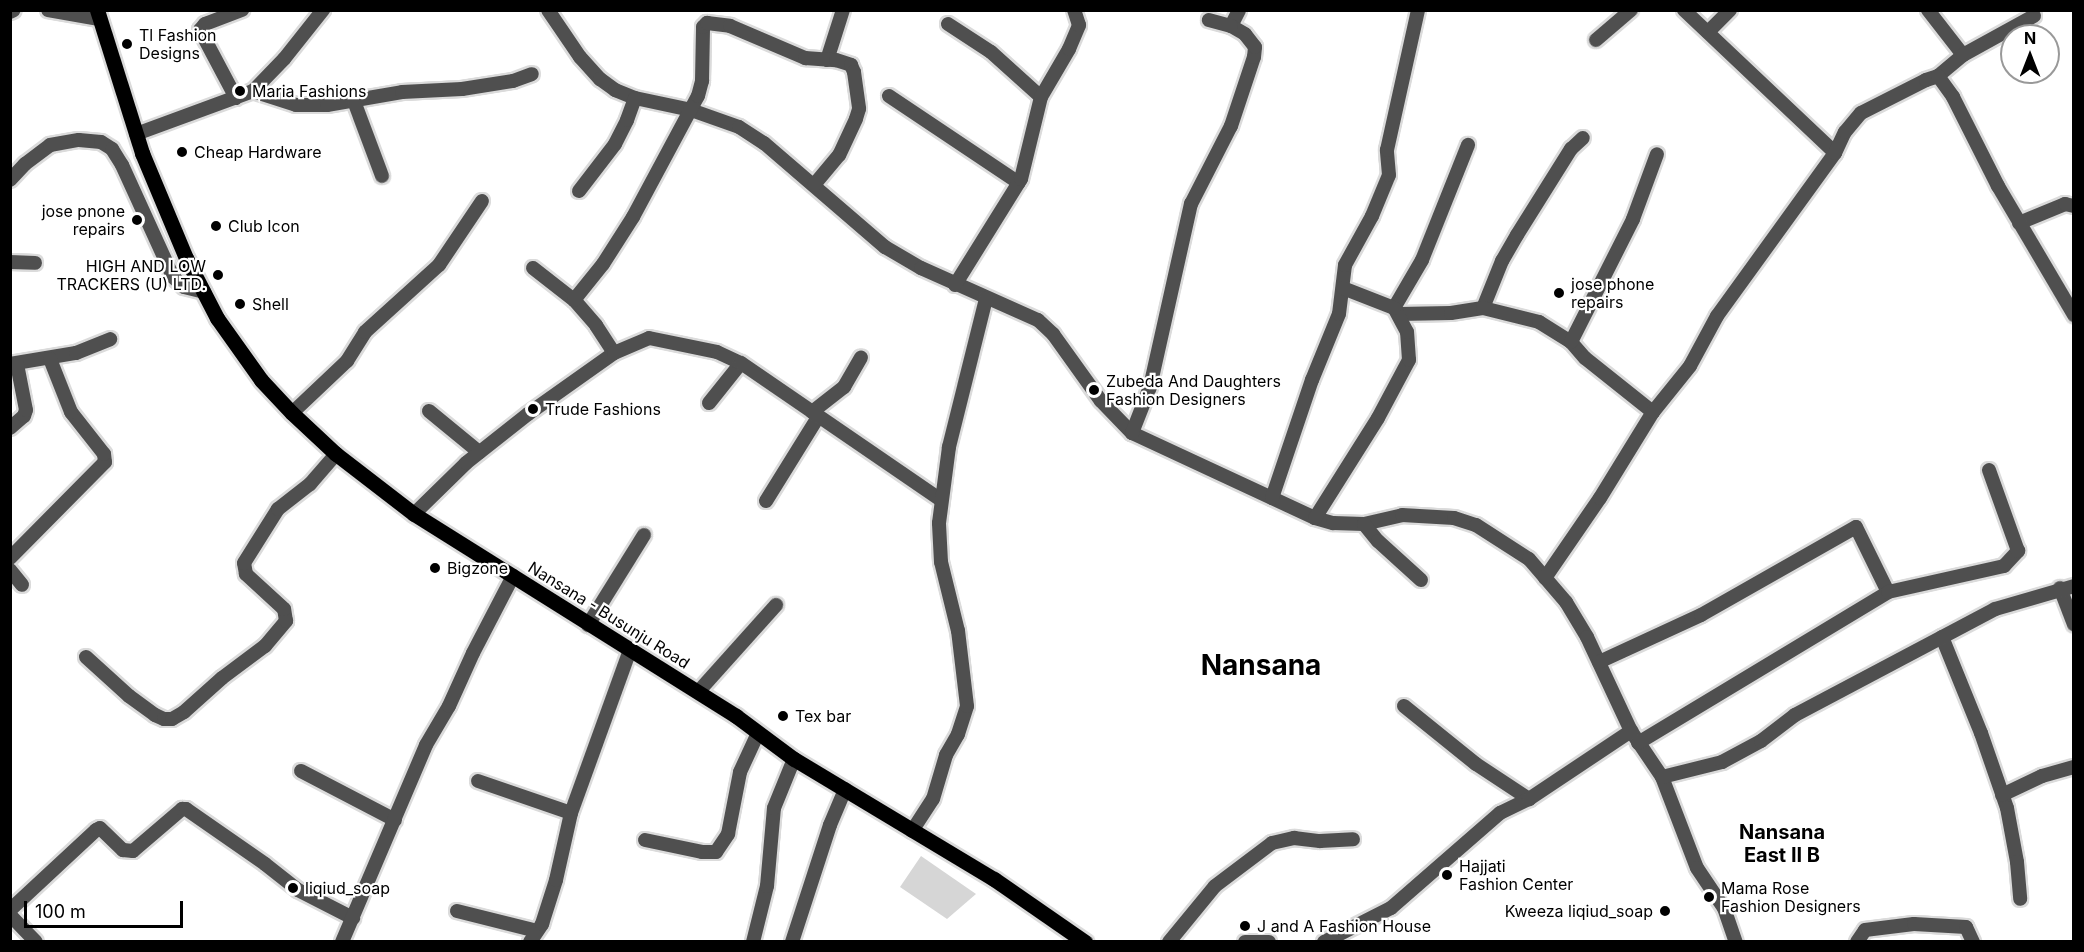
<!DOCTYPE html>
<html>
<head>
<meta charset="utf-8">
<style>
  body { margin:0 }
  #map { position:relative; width:2084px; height:952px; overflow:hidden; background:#fff; font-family:Inter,sans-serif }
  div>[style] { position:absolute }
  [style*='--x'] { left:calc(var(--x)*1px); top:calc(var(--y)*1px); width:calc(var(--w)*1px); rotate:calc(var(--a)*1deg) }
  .green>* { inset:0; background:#d6d6d6 }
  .roads { filter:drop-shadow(2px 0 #dbdbdb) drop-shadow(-2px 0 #dbdbdb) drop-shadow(0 2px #dbdbdb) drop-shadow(0 -2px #dbdbdb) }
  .minor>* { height:14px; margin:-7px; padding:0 7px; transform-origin:7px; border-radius:7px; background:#4f4f4f }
  .major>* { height:15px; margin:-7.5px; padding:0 7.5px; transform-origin:7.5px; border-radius:7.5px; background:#000 }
  .dots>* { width:16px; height:16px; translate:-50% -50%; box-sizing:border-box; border:3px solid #fff; border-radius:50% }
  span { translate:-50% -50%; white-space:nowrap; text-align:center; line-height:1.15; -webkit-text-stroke:4.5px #fff; paint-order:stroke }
  .poi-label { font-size:16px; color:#000 }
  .left { translate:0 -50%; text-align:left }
  .right { translate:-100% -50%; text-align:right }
  .street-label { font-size:16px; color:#000 }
  .quarter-label { font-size:20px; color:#000; font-weight:700 }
  .town-label { font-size:28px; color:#000; font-weight:700 }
  .frame { position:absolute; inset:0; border:12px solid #000; pointer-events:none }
  .north { position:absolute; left:2000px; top:24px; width:60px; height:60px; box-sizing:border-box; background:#fff; border:2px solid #999; border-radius:50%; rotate:0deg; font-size:16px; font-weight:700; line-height:24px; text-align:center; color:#000 }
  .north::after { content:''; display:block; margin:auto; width:21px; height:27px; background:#000; clip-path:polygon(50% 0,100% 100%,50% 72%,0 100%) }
  .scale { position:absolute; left:24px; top:901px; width:159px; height:27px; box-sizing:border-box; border:3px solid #000; border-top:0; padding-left:8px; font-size:18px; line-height:21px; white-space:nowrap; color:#000; -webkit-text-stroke:4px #fff; paint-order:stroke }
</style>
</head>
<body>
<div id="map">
  <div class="green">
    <i style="clip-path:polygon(921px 856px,976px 894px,947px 919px,900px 887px)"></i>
  </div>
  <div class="roads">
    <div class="minor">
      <i style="--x:48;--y:10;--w:52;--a:10"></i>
      <i style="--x:548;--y:10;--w:57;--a:55.8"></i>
      <i style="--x:580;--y:57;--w:30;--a:48"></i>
      <i style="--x:600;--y:79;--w:19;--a:36"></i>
      <i style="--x:615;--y:90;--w:22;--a:22"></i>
      <i style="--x:635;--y:98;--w:57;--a:12.1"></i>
      <i style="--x:691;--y:110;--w:51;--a:19.5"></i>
      <i style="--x:739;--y:127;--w:30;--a:33"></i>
      <i style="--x:764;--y:143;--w:160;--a:40.7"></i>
      <i style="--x:885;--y:247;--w:42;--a:30.3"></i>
      <i style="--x:921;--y:268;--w:128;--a:24"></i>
      <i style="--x:1038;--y:320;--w:21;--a:43"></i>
      <i style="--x:1053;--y:334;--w:82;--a:54.4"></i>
      <i style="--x:1101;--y:401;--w:45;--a:45.9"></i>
      <i style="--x:1132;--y:433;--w:202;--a:24.9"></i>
      <i style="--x:1315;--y:518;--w:19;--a:16"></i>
      <i style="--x:1333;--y:523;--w:31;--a:2"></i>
      <i style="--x:1364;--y:524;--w:39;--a:-13"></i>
      <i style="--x:1402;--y:515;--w:52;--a:3.3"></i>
      <i style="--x:1454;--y:518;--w:23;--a:18"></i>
      <i style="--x:1476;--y:525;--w:63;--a:32.7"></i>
      <i style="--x:1529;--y:559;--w:57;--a:49.3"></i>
      <i style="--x:1566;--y:602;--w:41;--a:59"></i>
      <i style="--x:1587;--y:637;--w:104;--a:64.9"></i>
      <i style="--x:1631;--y:731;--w:55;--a:56"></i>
      <i style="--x:1662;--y:777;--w:97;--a:69"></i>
      <i style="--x:1697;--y:868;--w:48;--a:56"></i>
      <i style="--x:1724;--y:908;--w:36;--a:71"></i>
      <i style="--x:1684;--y:10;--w:208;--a:43.4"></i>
      <i style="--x:1928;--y:10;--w:57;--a:52.1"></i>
      <i style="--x:10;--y:12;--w:4;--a:-27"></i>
      <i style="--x:948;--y:24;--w:51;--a:33.1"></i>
      <i style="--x:991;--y:52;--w:67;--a:42"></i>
      <i style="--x:1231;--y:26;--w:18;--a:-63"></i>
      <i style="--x:1708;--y:32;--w:31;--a:-45"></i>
      <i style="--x:1596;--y:40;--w:46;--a:-40.6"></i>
      <i style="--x:827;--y:60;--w:52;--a:-72.3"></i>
      <i style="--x:1938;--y:76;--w:33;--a:-40"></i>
      <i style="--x:1963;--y:55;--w:81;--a:-28.8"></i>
      <i style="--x:253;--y:91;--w:45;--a:18"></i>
      <i style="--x:296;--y:105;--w:31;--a:0"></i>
      <i style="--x:327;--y:105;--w:76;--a:-9.8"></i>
      <i style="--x:402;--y:92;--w:60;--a:-2.9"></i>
      <i style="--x:462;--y:89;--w:52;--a:-8.9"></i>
      <i style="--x:513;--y:81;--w:20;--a:-20"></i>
      <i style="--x:889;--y:96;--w:156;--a:33.8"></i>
      <i style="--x:236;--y:98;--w:77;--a:-117.9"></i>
      <i style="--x:200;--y:30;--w:8;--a:-50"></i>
      <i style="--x:205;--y:24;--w:40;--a:-21"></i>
      <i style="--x:354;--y:101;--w:80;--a:69.5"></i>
      <i style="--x:136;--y:134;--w:125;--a:-20.2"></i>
      <i style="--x:253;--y:91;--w:45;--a:-45.9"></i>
      <i style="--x:284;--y:59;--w:63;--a:-51.5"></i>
      <i style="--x:10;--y:180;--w:22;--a:-47"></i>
      <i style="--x:25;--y:164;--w:31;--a:-37"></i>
      <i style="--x:50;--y:145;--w:29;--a:-10"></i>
      <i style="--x:79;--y:140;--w:22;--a:5"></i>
      <i style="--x:101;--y:142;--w:13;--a:32"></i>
      <i style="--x:112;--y:149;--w:19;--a:58"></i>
      <i style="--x:122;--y:165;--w:123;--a:65.5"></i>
      <i style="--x:173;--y:277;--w:15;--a:42"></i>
      <i style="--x:184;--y:287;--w:21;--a:14"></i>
      <i style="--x:579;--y:191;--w:59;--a:-52.5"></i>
      <i style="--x:615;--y:144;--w:27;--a:-63"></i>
      <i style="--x:627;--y:120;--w:23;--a:-70"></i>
      <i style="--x:2019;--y:223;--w:50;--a:-22.4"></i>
      <i style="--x:2065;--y:204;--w:9;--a:13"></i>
      <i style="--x:10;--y:262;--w:25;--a:2"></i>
      <i style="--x:533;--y:268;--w:52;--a:38"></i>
      <i style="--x:955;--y:285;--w:125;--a:-58.1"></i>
      <i style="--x:1021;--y:179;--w:84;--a:-76.3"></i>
      <i style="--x:1041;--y:97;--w:56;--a:-59.7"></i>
      <i style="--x:1069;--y:49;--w:26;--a:-67"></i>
      <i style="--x:1079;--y:25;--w:16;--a:-108"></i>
      <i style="--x:1394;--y:308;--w:56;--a:-59.7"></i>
      <i style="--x:1422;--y:260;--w:124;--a:-68.2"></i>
      <i style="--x:1483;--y:308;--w:51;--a:-68"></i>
      <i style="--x:1502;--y:261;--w:30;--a:-60"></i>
      <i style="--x:1517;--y:235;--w:102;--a:-57.9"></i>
      <i style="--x:1571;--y:149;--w:16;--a:-43"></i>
      <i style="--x:1399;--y:314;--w:52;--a:-1.1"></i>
      <i style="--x:1451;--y:313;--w:32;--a:-9"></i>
      <i style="--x:1483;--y:308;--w:58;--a:14"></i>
      <i style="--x:1539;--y:322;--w:38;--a:32"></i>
      <i style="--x:1571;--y:342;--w:21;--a:49"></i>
      <i style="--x:1585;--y:358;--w:87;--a:38.5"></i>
      <i style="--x:1571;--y:342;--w:138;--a:-63.2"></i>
      <i style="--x:1633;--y:219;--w:69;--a:-69.7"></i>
      <i style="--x:614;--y:353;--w:33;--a:-123"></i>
      <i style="--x:596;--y:325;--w:33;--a:-131"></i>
      <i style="--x:574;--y:300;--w:46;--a:-51.1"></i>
      <i style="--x:603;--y:264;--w:56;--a:-57.4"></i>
      <i style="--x:633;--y:217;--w:137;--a:-61.8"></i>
      <i style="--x:698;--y:96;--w:16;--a:-75"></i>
      <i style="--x:702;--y:81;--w:54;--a:-88.9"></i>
      <i style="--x:703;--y:27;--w:6;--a:-45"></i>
      <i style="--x:707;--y:23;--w:23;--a:7"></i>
      <i style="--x:730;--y:26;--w:82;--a:23.1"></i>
      <i style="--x:805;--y:58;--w:31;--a:4"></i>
      <i style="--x:836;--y:60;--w:16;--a:18"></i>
      <i style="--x:851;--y:65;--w:8;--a:67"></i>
      <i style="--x:854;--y:72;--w:37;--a:82"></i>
      <i style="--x:859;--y:109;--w:10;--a:107"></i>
      <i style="--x:856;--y:119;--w:40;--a:115"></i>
      <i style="--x:839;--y:155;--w:39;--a:130"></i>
      <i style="--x:10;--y:364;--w:67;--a:-9.5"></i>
      <i style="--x:76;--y:353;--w:37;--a:-22"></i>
      <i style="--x:709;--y:403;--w:51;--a:-51.3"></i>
      <i style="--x:429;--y:411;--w:65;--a:39.4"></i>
      <i style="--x:812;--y:412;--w:41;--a:-38"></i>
      <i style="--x:844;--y:387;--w:34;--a:-60"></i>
      <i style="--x:292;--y:413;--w:76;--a:-43.4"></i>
      <i style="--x:347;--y:361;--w:34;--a:-58"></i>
      <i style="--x:365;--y:332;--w:100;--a:-42.2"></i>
      <i style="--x:439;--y:265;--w:77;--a:-56.1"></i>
      <i style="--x:10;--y:428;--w:18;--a:-41"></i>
      <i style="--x:24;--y:416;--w:6;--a:-72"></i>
      <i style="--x:26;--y:410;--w:47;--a:-101.1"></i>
      <i style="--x:1132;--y:433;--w:49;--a:-68.6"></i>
      <i style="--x:1150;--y:387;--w:188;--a:-77.4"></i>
      <i style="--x:1191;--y:204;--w:88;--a:-62.9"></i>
      <i style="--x:1231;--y:126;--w:73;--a:-71.6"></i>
      <i style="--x:1254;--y:57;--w:10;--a:-84"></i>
      <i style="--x:1255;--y:47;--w:16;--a:-128"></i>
      <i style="--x:1245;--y:34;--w:16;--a:-150"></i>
      <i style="--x:1231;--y:26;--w:23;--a:-165"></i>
      <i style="--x:1272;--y:498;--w:125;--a:-71.3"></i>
      <i style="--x:1312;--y:380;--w:71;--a:-67.8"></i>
      <i style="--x:1339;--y:314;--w:49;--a:-83"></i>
      <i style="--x:1345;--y:265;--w:56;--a:-61.1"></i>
      <i style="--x:1372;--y:216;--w:44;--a:-67.5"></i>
      <i style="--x:1389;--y:175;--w:25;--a:-95"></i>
      <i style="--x:1387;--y:150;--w:143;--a:-77.5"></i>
      <i style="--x:766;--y:501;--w:99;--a:-58.2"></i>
      <i style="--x:414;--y:514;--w:73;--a:-44.4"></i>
      <i style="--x:466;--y:463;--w:79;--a:-38.3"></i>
      <i style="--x:528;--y:414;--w:105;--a:-35.3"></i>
      <i style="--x:614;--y:353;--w:38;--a:-23"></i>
      <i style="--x:649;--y:338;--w:69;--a:11.6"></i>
      <i style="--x:717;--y:352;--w:26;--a:25"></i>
      <i style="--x:741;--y:363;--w:242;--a:34.4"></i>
      <i style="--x:1315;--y:518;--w:118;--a:-57.8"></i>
      <i style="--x:1378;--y:418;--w:66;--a:-61.9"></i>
      <i style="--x:1409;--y:360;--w:28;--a:-94"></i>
      <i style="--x:1407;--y:332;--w:27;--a:-118"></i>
      <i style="--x:1394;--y:308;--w:55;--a:-158.6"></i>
      <i style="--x:1364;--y:524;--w:22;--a:51"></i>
      <i style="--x:1378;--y:541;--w:58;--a:42.2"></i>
      <i style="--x:10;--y:558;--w:135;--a:-45.3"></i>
      <i style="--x:105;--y:462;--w:8;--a:-97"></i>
      <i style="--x:104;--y:454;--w:53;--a:-128.2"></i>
      <i style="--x:71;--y:412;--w:57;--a:-111.6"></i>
      <i style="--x:10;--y:570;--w:19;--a:51"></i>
      <i style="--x:1545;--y:578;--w:97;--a:-55.5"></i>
      <i style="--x:1600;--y:498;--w:101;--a:-58.4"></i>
      <i style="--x:1653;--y:412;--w:59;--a:-51.2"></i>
      <i style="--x:1690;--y:366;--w:57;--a:-61.6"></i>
      <i style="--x:1717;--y:316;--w:201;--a:-54.1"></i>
      <i style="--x:1835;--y:153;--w:23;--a:-65"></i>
      <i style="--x:1845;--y:132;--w:25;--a:-50"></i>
      <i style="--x:1861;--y:113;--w:73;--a:-26.9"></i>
      <i style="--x:1926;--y:80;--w:13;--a:-18"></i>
      <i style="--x:1938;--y:76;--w:26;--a:54"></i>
      <i style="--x:1953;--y:97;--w:100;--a:63.2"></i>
      <i style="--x:1998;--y:186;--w:150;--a:59.5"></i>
      <i style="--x:2060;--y:588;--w:39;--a:69"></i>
      <i style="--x:588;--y:625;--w:106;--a:-58.1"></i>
      <i style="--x:1942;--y:637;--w:104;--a:67.9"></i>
      <i style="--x:1981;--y:733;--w:79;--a:70.9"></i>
      <i style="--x:2007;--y:808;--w:55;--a:79.5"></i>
      <i style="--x:2017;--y:862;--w:37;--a:85"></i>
      <i style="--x:86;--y:657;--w:58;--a:42.2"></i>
      <i style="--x:129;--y:696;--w:32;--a:36"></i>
      <i style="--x:155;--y:715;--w:10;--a:24"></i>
      <i style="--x:164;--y:719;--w:8;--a:0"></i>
      <i style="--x:172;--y:719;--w:14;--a:-30"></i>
      <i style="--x:184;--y:712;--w:51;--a:-41.8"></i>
      <i style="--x:222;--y:678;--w:54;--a:-36.7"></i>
      <i style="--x:265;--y:646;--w:33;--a:-50"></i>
      <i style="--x:286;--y:621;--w:12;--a:-99"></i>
      <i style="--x:284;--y:609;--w:52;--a:-137.4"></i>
      <i style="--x:246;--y:574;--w:11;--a:-100"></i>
      <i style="--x:244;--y:563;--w:64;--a:-57.8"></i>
      <i style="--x:278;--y:509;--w:41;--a:-38"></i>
      <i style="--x:310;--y:484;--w:40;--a:-49"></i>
      <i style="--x:1599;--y:662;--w:112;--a:-24.7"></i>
      <i style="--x:1701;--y:615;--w:178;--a:-29.6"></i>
      <i style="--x:1856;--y:527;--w:72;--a:63.8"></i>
      <i style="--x:698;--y:692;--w:117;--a:-48.1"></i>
      <i style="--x:1404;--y:706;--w:92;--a:38.9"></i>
      <i style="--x:1476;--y:764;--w:64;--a:33.4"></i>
      <i style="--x:1638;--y:743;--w:292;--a:-31.1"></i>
      <i style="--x:1888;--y:592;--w:119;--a:-12.6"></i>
      <i style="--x:2004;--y:566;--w:21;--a:-47"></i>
      <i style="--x:2018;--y:551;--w:86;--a:-109.7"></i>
      <i style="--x:301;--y:771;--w:106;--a:27.5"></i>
      <i style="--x:1662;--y:777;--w:62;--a:-14"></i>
      <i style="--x:1722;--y:762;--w:44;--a:-28.3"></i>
      <i style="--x:1761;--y:741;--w:43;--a:-37.4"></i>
      <i style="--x:1795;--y:715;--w:226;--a:-27.9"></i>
      <i style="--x:1995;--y:609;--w:82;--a:-16.2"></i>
      <i style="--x:478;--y:781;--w:98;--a:19"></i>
      <i style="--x:2002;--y:795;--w:44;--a:-25.4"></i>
      <i style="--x:2042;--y:776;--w:33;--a:-16"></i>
      <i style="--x:912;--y:831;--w:38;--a:-57"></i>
      <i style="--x:933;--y:799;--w:46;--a:-73.5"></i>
      <i style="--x:946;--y:755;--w:24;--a:-60"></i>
      <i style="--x:958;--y:734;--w:29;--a:-72"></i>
      <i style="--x:967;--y:706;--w:76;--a:-96.8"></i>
      <i style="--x:958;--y:631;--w:71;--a:-103.8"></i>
      <i style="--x:941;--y:562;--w:39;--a:-93"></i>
      <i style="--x:939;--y:523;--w:77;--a:-82.5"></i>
      <i style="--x:949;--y:447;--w:153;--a:-76"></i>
      <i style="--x:645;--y:840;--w:58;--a:11.9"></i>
      <i style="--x:702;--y:852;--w:14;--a:0"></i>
      <i style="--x:716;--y:852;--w:22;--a:-56"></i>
      <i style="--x:728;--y:834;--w:63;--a:-79"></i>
      <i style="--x:740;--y:772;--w:43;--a:-65.2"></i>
      <i style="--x:10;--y:910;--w:117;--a:-42.9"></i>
      <i style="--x:96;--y:830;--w:4;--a:-27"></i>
      <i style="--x:100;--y:828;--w:32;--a:44"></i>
      <i style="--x:123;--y:850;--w:10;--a:6"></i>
      <i style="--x:133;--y:851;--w:65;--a:-40.6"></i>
      <i style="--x:182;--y:809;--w:4;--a:0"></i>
      <i style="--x:186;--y:809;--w:96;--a:34.8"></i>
      <i style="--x:265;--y:864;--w:42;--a:38.2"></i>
      <i style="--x:298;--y:890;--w:62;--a:27"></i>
      <i style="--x:457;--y:911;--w:82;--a:14"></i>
      <i style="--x:10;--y:915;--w:37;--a:46"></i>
      <i style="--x:342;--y:942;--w:214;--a:-66.9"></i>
      <i style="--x:426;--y:745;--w:45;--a:-59.5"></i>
      <i style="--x:449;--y:706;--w:58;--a:-65.6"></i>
      <i style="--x:473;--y:653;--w:87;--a:-62.5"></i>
      <i style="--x:530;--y:942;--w:22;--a:-56"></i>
      <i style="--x:542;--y:924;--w:46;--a:-72.3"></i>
      <i style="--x:556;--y:880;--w:69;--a:-77.4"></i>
      <i style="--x:571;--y:813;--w:173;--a:-70.1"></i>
      <i style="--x:753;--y:942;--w:58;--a:-76"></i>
      <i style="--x:767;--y:886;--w:78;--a:-84.9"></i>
      <i style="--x:774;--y:808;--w:53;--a:-67.8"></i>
      <i style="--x:792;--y:942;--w:123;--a:-72"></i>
      <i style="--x:830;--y:825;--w:39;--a:-67"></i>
      <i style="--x:1169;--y:942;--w:72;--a:-50.6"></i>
      <i style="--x:1215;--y:886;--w:71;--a:-37"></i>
      <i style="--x:1272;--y:843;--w:23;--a:-13"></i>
      <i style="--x:1294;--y:838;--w:26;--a:7"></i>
      <i style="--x:1320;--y:841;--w:33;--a:-3"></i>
      <i style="--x:1245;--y:942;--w:24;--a:0"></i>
      <i style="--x:1324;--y:942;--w:75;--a:-26.9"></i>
      <i style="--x:1391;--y:908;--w:145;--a:-41.1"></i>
      <i style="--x:1500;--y:813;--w:32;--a:-26"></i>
      <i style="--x:1529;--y:799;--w:123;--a:-33.7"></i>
      <i style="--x:1857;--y:942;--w:14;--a:-56"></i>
      <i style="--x:1865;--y:930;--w:49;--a:-7"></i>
      <i style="--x:1914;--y:924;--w:52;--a:3.3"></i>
      <i style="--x:1966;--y:927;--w:17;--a:65"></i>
    </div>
    <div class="major">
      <i style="--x:97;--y:10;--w:150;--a:72.5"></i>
      <i style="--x:142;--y:153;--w:114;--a:67.3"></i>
      <i style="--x:186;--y:258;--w:68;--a:62.7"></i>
      <i style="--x:217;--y:318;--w:76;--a:54.6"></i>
      <i style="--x:261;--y:380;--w:45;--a:46.8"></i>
      <i style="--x:292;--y:413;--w:60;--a:43"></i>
      <i style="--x:336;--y:454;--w:98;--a:37.6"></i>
      <i style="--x:414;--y:514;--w:380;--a:32.1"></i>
      <i style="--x:736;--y:716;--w:72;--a:36.6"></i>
      <i style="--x:794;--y:759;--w:233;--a:31"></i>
      <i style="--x:994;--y:879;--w:111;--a:34.7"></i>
    </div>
  </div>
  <div class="dots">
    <i style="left:127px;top:44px;background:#000"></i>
    <i style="left:240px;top:91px;background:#000"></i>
    <i style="left:182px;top:152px;background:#000"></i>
    <i style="left:137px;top:220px;background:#000"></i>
    <i style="left:216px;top:226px;background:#000"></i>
    <i style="left:218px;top:275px;background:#000"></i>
    <i style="left:1559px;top:293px;background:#000"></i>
    <i style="left:240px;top:304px;background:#000"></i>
    <i style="left:1094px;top:390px;background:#000"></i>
    <i style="left:533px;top:409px;background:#000"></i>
    <i style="left:435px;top:568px;background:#000"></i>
    <i style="left:783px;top:716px;background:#000"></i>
    <i style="left:1447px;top:875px;background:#000"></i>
    <i style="left:293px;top:888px;background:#000"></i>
    <i style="left:1709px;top:897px;background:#000"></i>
    <i style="left:1665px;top:911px;background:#000"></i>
    <i style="left:1245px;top:926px;background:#000"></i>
  </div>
  <div class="poi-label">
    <span class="left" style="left:139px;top:44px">Tl Fashion<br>Designs</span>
    <span class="left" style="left:252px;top:91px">Maria Fashions</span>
    <span class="left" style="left:194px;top:152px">Cheap Hardware</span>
    <span class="right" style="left:125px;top:220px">jose pnone<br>repairs</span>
    <span class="left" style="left:228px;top:226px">Club Icon</span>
    <span class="right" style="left:206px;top:275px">HIGH AND LOW<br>TRACKERS (U) LTD.</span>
    <span class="left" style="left:1571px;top:293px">jose phone<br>repairs</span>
    <span class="left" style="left:252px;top:304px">Shell</span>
    <span class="left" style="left:1106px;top:390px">Zubeda And Daughters<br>Fashion Designers</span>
    <span class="left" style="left:545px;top:409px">Trude Fashions</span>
    <span class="left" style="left:447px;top:568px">Bigzone</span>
    <span class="left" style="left:795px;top:716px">Tex bar</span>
    <span class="left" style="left:1459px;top:875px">Hajjati<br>Fashion Center</span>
    <span class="left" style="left:305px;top:888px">liqiud_soap</span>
    <span class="left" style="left:1721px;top:897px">Mama Rose<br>Fashion Designers</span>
    <span class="right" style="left:1653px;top:911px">Kweeza liqiud_soap</span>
    <span class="left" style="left:1257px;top:926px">J and A Fashion House</span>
  </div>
  <div class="street-label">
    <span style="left:609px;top:615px;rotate:32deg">Nansana - Busunju Road</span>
  </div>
  <div class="quarter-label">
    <span style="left:1782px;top:844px">Nansana<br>East II B</span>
  </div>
  <div class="town-label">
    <span style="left:1261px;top:665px">Nansana</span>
  </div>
  <div class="frame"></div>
  <div class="north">N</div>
  <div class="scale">100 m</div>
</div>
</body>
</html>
